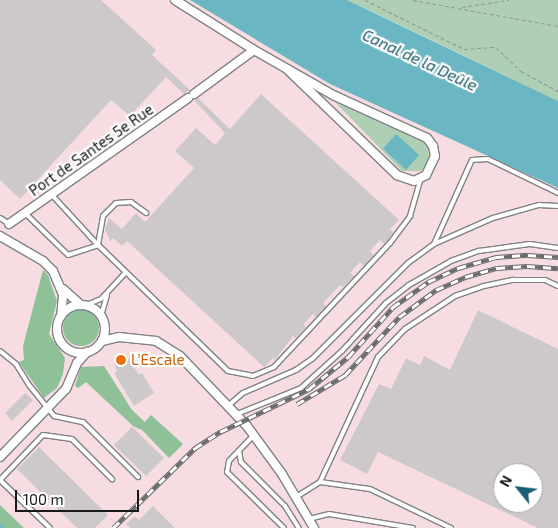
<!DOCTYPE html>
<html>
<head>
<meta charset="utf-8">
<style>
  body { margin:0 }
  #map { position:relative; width:558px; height:528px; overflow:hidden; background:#eceff1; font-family:"Exo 2",sans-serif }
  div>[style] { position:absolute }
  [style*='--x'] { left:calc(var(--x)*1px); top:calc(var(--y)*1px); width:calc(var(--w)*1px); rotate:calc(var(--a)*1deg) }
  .industrial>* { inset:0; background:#f7dde2 }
  .green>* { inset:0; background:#aecfb4 }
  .forest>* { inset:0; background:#8fc199 }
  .round { border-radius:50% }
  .water>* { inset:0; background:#6bb6c3 }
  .stream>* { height:2.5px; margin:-1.25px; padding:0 1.25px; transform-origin:1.25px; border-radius:1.25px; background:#6bb6c3 }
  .building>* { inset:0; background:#cdc9cb }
  .path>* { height:1px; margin-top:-0.5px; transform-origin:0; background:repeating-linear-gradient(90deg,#949697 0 4px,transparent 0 6.5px) }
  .roads { filter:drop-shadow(1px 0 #7f8284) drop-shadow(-1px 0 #7f8284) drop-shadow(0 1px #7f8284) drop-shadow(0 -1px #7f8284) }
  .service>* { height:4px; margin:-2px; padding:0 2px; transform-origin:2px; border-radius:2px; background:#fff }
  .minor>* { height:8px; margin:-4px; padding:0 4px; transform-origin:4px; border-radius:4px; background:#fff }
  .minor>.ring { margin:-4px; padding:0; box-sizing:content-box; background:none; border:8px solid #fff; border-radius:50% }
  .rail>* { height:4.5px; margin-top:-2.25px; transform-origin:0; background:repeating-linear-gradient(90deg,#fff 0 8px,#696b6c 0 16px); box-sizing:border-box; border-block:1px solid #696b6c }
  .dots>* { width:14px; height:14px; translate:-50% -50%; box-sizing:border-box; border:2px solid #fff; border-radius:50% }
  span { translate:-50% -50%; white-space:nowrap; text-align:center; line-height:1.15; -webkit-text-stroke:4.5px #fff; paint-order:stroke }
  .street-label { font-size:15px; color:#181919 }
  .food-label { font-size:15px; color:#c56008 }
  .left { translate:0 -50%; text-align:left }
  .water-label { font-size:16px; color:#1c5c65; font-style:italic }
  .north { position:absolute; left:493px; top:463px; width:50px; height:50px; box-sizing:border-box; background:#fff; border:1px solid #a3a3a3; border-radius:50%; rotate:299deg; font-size:14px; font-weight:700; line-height:20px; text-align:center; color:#181919 }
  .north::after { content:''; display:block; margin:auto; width:18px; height:22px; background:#1c5e73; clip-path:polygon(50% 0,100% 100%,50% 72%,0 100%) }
  .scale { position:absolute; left:15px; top:490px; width:124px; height:22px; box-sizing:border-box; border:2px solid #181919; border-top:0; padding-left:6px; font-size:15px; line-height:18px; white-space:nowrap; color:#181919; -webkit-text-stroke:4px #fff; paint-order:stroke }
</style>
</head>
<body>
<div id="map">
  <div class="industrial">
    <i style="clip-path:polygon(evenodd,0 0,296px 0,558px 130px,558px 528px,0 528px,0 0,503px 473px,533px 473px,533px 503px,503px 503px,503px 473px)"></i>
  </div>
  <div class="green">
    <i style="clip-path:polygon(347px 0,558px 0,558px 101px,417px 33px)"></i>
    <i style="clip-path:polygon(335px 102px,422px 140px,429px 149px,428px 165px,420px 171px,402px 171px)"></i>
  </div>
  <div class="forest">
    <i style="clip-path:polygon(43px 270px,48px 275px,57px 301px,49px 334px,65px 358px,63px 374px,57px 388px,44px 398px,19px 362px,24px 360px,23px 346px)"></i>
    <i class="round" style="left:63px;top:310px;width:36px;height:36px"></i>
    <i style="clip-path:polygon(104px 366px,132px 410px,145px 422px,151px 415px,183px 444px,169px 458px,142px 430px,133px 426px,86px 382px,78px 388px,75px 386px,81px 367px)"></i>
    <i style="clip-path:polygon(0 505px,24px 528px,0 528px)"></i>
  </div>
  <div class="water">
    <i style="clip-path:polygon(190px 0,347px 0,558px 101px,558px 188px,330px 84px)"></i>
    <i style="clip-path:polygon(396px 134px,419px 155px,406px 170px,383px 149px)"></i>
  </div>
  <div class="stream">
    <i style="--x:0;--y:525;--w:4;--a:45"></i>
  </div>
  <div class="building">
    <i style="clip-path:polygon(0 0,101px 0,156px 50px,152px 55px,190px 90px,184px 94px,166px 77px,130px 116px,111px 100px,20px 199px,0 180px)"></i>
    <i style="clip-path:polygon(261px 94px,399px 220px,390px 229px,393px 232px,387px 241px,384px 244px,380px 240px,370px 251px,374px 255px,364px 266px,360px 262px,350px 273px,354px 276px,343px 287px,340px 285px,323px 303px,326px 306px,316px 317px,313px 314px,303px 325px,306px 327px,296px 338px,293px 336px,275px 360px,273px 358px,264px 367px,127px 241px,122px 246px,113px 238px,110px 241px,105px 229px,109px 218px,122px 229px,136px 213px,145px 222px,194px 168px,175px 151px,196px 128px,215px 145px,225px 133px,193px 99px,198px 98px,230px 129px)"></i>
    <i style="clip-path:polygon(evenodd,478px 310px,558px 349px,558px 528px,538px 528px,378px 452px,367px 474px,340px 460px,379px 384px,391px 389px,406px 358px,420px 365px,424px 356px,450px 370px,478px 310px,503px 473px,533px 473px,533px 503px,503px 503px,503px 473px)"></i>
    <i style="clip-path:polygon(121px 356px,128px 358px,139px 375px,142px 373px,154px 393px,134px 406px,114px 373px,117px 372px,114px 363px)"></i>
    <i style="clip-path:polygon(25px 393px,33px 400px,12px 421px,5px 413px)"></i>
    <i style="clip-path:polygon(132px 427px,164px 458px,146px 476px,114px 445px)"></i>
    <i style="clip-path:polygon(39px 447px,108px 515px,95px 528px,77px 528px,17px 469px)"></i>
    <i style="clip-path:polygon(153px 506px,175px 528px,130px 528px,126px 524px,135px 516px,139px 520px)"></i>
  </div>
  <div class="path">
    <i style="--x:365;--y:0;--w:110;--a:26.3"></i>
    <i style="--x:464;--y:49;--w:32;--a:-4"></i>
    <i style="--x:496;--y:47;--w:35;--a:44"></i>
    <i style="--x:521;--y:71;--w:42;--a:28.4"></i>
    <i style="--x:413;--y:0;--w:147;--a:10.2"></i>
    <i style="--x:462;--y:7;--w:47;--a:-8.7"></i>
  </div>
  <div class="roads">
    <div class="service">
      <i style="--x:52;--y:195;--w:68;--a:47.4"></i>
      <i style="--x:98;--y:245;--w:29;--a:-80"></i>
      <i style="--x:103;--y:216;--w:18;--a:-45"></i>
      <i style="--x:116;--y:203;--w:15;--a:-4"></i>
      <i style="--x:131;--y:202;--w:19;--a:36"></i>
      <i style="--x:25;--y:213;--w:60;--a:44.3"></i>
      <i style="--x:68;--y:255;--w:32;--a:-18"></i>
      <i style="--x:98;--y:245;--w:181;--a:44.1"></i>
      <i style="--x:228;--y:371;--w:25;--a:11"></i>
      <i style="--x:253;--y:376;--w:23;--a:-23"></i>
      <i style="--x:274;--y:367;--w:170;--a:-46.9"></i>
      <i style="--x:390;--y:243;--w:34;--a:-53"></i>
      <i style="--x:410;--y:216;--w:37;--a:-74"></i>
      <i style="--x:0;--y:218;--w:9;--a:32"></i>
      <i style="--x:434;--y:244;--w:92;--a:-65.7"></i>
      <i style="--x:472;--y:160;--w:16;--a:-4"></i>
      <i style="--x:488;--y:159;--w:78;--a:25.9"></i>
      <i style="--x:86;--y:305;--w:16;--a:-22"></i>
      <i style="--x:101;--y:299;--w:34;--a:-47"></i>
      <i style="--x:101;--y:316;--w:22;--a:-74"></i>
      <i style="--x:0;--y:351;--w:21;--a:39"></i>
      <i style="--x:16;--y:364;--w:25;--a:58"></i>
      <i style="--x:29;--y:385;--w:40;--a:51"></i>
      <i style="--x:54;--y:416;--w:30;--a:12"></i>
      <i style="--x:83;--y:422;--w:78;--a:45"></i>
      <i style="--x:229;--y:405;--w:18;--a:-41"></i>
      <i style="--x:243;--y:393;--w:58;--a:-23.5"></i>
      <i style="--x:296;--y:370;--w:19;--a:-35"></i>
      <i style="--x:312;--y:359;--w:136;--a:-45"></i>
      <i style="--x:408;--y:263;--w:32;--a:-36"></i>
      <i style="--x:434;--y:244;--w:64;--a:-23.8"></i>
      <i style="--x:493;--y:218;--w:48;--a:-15.8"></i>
      <i style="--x:539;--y:205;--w:19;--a:3"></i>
      <i style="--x:237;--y:414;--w:69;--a:-22.1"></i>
      <i style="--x:301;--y:388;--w:55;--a:-42.1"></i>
      <i style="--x:342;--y:351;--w:65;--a:-47.5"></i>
      <i style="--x:386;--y:303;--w:29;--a:-38"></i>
      <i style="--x:409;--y:285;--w:48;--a:-29.7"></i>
      <i style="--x:451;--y:261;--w:30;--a:-20"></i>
      <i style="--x:479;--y:251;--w:51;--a:-7.8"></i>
      <i style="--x:530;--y:244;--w:28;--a:8"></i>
      <i style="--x:254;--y:435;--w:36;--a:134"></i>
      <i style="--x:229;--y:461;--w:11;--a:100"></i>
      <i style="--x:227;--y:472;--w:80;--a:44.5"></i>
      <i style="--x:239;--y:451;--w:11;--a:80"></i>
      <i style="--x:241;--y:462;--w:62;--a:45"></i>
      <i style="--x:285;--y:506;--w:26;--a:58"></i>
      <i style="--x:320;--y:482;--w:50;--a:8"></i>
      <i style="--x:370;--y:489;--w:90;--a:25.7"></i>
      <i style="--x:296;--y:497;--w:28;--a:-32"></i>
      <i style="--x:320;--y:482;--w:138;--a:-65.1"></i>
      <i style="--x:378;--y:357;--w:39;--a:-46"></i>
      <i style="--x:405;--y:329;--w:60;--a:-33.4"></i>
      <i style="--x:455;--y:296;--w:31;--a:-19"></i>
      <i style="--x:484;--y:286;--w:30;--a:-12"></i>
      <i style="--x:513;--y:280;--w:32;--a:0"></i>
      <i style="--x:545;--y:280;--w:14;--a:25"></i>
      <i style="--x:309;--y:519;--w:21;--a:-14"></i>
      <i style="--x:329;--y:514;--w:85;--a:9.5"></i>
      <i style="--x:50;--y:528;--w:69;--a:-136.2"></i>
      <i style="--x:0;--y:480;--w:62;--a:-46.3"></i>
      <i style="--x:43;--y:435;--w:29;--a:8"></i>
      <i style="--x:72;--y:439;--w:57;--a:45"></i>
    </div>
    <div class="minor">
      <i style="--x:175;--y:0;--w:93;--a:32.3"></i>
      <i style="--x:194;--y:94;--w:74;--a:-36.3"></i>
      <i style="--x:254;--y:50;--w:91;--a:29.7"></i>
      <i style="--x:333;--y:95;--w:103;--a:24.6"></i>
      <i style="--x:427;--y:138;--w:10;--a:53"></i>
      <i style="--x:433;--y:146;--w:10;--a:79"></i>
      <i style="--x:435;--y:156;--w:21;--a:115"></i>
      <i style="--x:426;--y:175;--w:13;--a:153"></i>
      <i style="--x:414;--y:181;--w:18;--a:-161"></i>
      <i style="--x:397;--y:175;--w:153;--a:-136.1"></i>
      <i style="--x:9;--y:224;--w:219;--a:-35.1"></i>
      <i style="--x:0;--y:236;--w:50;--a:30.2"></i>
      <i style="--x:43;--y:261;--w:14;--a:45"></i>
      <i style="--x:53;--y:271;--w:26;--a:67"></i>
      <i style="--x:63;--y:295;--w:21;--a:95"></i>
      <i style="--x:63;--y:289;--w:24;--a:42"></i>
      <i class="ring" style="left:57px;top:305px;width:40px;height:40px"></i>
      <i style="--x:102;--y:341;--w:17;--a:-13"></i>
      <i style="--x:119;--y:337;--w:37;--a:6"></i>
      <i style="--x:156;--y:341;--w:28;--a:32"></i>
      <i style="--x:180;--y:356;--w:97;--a:46.3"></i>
      <i style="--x:247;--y:426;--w:59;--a:53.9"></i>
      <i style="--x:282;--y:474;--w:63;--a:59.3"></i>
      <i style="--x:0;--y:457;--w:95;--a:-45.9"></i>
      <i style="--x:66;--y:389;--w:28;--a:-67"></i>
      <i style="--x:77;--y:363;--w:15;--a:-48"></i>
    </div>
  </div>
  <div class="rail">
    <i style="--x:297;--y:404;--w:56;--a:-31.1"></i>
    <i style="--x:345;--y:375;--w:79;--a:-47"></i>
    <i style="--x:399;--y:317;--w:46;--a:-36.1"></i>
    <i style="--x:436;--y:290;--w:32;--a:-24"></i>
    <i style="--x:465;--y:277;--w:33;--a:-16"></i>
    <i style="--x:497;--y:268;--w:30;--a:-4"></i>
    <i style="--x:527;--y:266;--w:31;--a:4"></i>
    <i style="--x:113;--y:528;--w:115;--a:-44.3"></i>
    <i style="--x:195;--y:448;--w:30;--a:-33"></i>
    <i style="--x:220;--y:432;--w:99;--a:-25.8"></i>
    <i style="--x:309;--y:389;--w:50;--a:-39.4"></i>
    <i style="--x:348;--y:357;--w:67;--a:-48"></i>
    <i style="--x:393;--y:307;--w:43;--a:-35.5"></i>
    <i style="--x:428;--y:282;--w:33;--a:-25"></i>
    <i style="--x:458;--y:268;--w:40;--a:-16"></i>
    <i style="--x:496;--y:257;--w:32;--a:-4"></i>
    <i style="--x:528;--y:255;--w:30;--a:4"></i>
  </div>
  <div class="dots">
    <i style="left:121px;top:360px;background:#e8710a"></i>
  </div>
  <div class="street-label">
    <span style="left:91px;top:150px;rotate:-35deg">Port de Santes 5e Rue</span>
  </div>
  <div class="food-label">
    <span class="left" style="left:131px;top:360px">L'Escale</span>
  </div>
  <div class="water-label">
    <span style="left:420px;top:60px;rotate:25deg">Canal de la Deûle</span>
  </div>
  <div class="north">N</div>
  <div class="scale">100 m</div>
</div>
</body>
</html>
